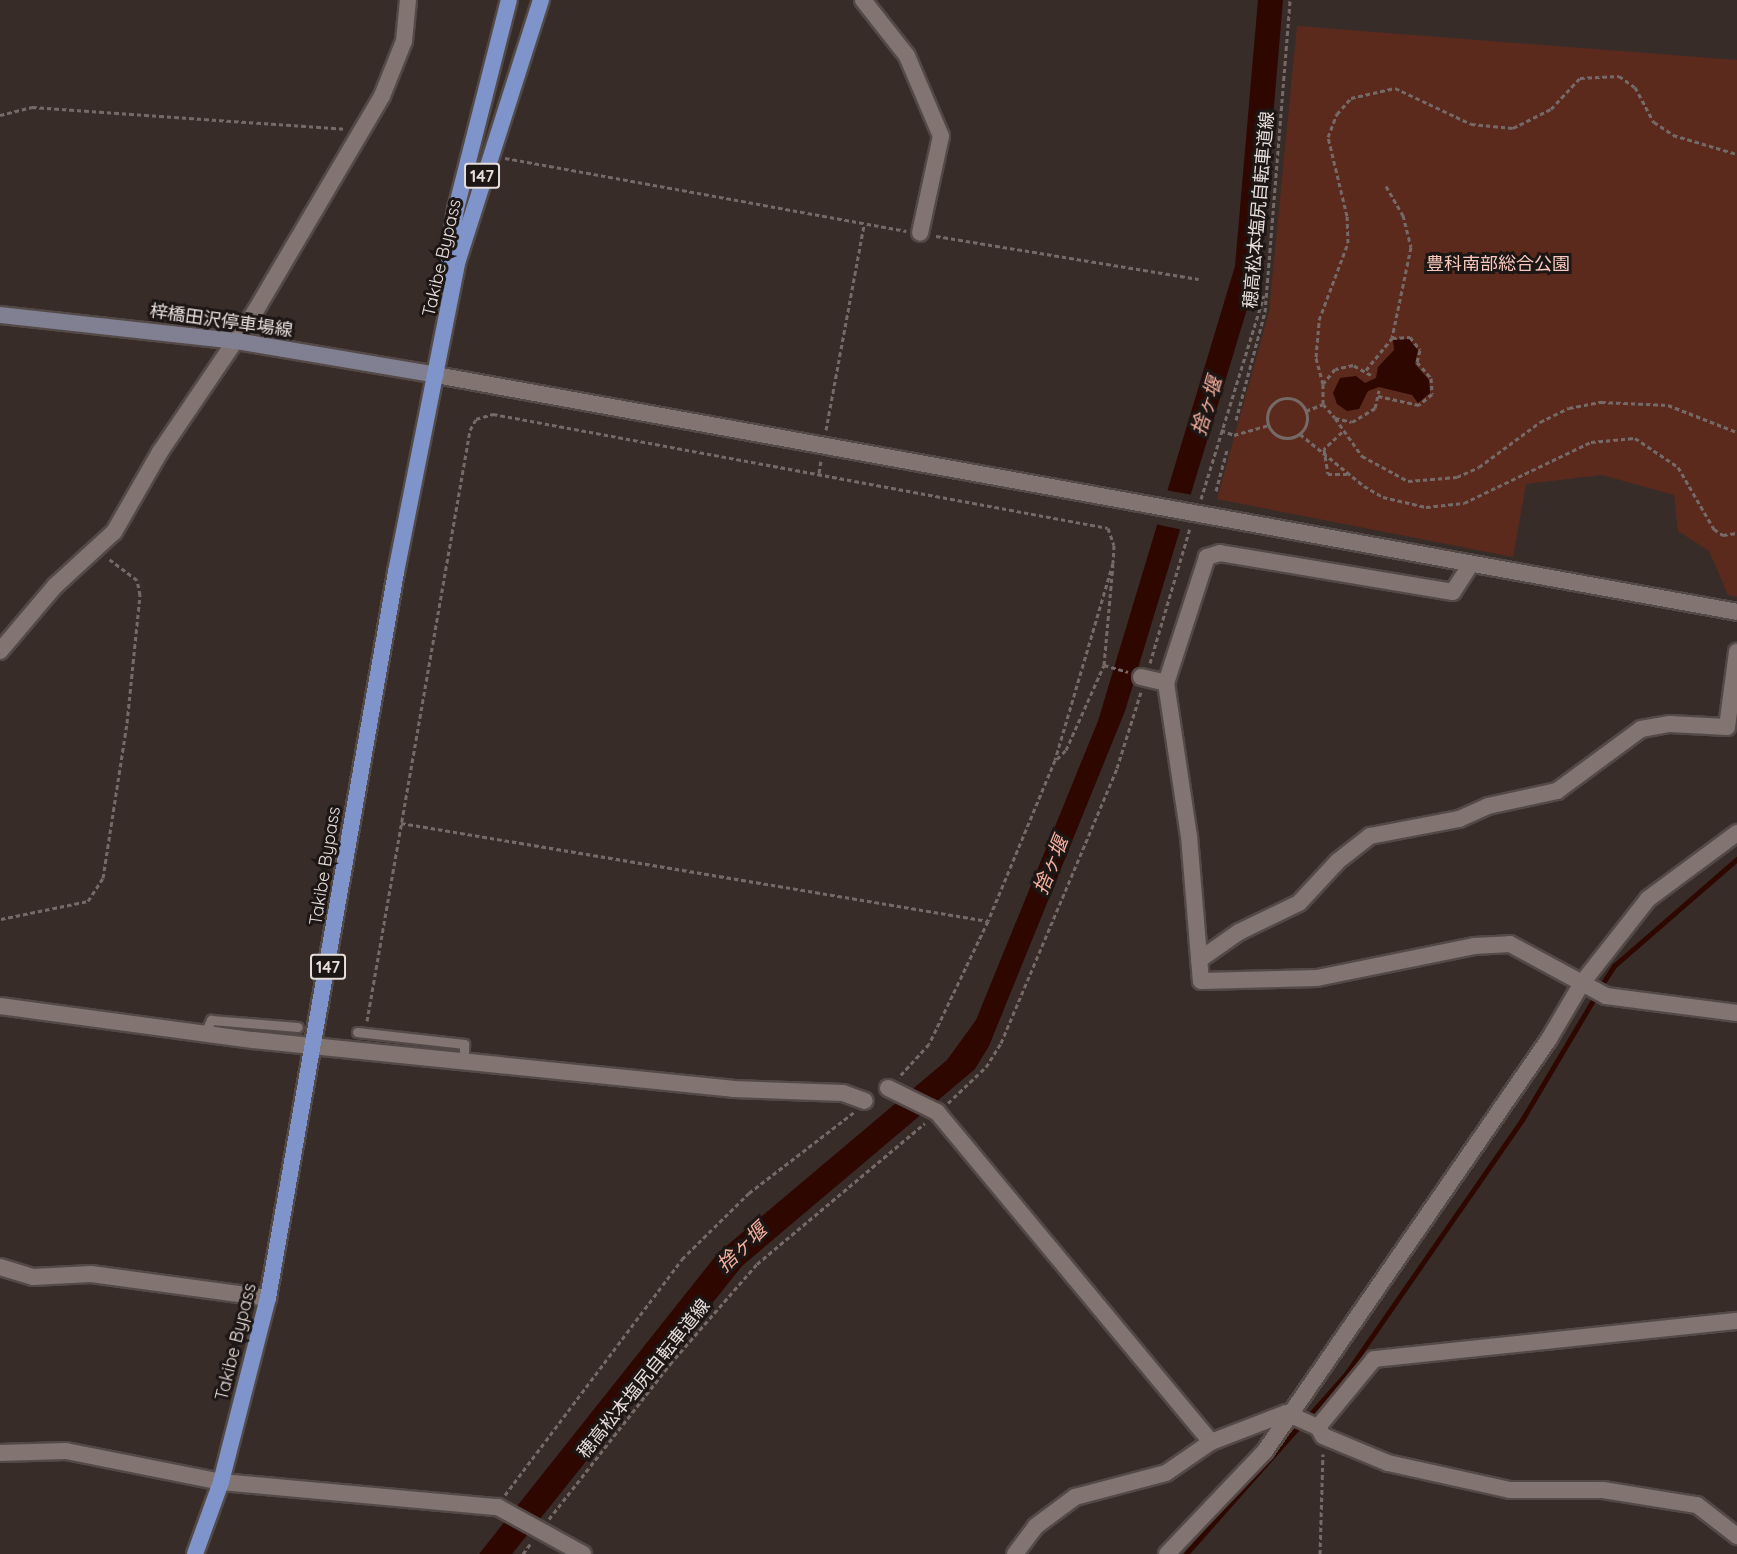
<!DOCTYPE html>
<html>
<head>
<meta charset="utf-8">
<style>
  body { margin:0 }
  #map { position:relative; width:1737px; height:1554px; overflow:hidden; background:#382c29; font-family:Quicksand,"Noto Sans JP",sans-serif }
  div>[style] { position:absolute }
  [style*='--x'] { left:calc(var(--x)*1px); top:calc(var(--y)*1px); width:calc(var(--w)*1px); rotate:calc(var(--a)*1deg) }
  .green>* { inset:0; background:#5b2a1d }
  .water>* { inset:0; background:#2e0701 }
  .pier>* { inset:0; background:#382c29 }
  .stream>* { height:4.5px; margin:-2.25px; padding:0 2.25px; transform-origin:2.25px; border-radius:2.25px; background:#2e0701 }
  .path>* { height:3px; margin-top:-1.5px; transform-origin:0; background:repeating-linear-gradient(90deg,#756a67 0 4.5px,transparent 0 7.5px) }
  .path>.ring { margin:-1.5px; padding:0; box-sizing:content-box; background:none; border:3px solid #756a67; border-radius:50% }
  .roads { filter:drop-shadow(2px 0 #534947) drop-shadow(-2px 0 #534947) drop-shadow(0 2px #534947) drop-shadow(0 -2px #534947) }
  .service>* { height:9px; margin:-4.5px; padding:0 4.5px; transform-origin:4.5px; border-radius:4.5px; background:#827470 }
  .minor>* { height:16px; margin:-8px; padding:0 8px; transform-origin:8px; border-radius:8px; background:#827470 }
  .tertiary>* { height:16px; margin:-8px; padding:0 8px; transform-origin:8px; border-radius:8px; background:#827470 }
  .secondary>* { height:16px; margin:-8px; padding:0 8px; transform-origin:8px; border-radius:8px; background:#818092 }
  .trunk>* { height:16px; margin:-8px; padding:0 8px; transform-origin:8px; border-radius:8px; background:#7f94ca }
  span { translate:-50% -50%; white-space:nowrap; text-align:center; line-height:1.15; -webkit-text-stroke:6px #1c1615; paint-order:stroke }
  .shield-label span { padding:2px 4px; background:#1c1615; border:2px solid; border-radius:4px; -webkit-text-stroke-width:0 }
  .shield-label { font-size:16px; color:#e7dedc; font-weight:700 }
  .street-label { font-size:18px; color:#e7dedc }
  .park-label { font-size:18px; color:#f9c9bd }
  .water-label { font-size:20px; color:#f5af9e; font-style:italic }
</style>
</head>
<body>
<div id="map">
  <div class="green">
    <i style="clip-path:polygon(1297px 26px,1737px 60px,1737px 597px,1728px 595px,1709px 551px,1678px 531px,1674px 495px,1602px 475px,1526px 484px,1513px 557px,1217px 499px,1269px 312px)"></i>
  </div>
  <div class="water">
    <i style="clip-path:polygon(1258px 0,1283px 0,1262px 247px,1254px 286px,1125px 711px,989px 1046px,975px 1069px,742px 1266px,512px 1554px,479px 1554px,718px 1253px,947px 1060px,976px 1020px,1098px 721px,1235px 266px)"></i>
    <i style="clip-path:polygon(1409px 339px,1418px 350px,1415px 364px,1429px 380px,1430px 393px,1418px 403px,1412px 395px,1379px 387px,1368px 391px,1359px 409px,1347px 411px,1337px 404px,1333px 393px,1340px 378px,1356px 376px,1365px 383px,1376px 378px,1378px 367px,1394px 350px,1393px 340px)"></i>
  </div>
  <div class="pier">
    <i style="clip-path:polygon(1165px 490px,1193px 495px,1183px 530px,1155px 524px)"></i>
  </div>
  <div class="stream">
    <i style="--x:1601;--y:986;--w:24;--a:-57"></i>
    <i style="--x:1614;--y:966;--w:163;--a:-41"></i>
    <i style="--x:1307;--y:1418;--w:59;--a:-48.4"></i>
    <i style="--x:1346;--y:1374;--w:198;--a:-55.3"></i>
    <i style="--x:1459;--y:1211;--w:111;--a:-55.3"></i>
    <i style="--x:1522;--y:1120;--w:143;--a:-59.3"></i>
    <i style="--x:1186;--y:1554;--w:174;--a:-48.5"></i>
  </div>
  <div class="path">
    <i style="--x:0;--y:115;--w:33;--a:-14"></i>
    <i style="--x:32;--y:107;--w:313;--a:4"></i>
    <i style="--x:505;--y:158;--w:408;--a:10.3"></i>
    <i style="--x:1386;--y:186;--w:34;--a:60"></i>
    <i style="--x:1403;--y:215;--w:33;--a:76"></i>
    <i style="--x:1411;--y:247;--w:93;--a:101.8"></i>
    <i style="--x:936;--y:236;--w:266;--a:9.3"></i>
    <i style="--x:1366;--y:370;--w:41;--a:-50.9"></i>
    <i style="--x:1392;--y:338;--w:18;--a:-3"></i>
    <i style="--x:1410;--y:337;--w:16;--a:52"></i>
    <i style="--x:1420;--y:350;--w:12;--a:104"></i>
    <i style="--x:1417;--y:362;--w:21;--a:49"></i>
    <i style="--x:1431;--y:378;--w:16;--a:86"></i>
    <i style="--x:1432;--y:394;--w:17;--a:140"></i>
    <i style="--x:1419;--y:405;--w:42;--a:-167.6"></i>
    <i style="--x:1371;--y:375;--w:21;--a:-151"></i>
    <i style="--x:1353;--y:365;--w:18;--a:167"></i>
    <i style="--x:1335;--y:369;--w:19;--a:129"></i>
    <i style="--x:1323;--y:384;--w:20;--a:90"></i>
    <i style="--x:1323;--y:404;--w:18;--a:49"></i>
    <i style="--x:1335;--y:418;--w:17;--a:13"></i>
    <i style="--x:1352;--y:422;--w:27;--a:-31"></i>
    <i style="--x:1375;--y:408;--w:18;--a:-77"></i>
    <i style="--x:1323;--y:384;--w:28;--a:-105"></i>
    <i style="--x:1316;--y:357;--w:37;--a:-85"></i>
    <i style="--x:1319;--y:320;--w:82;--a:-69.4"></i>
    <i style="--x:1348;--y:243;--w:27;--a:-92"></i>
    <i style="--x:1347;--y:216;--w:81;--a:-103.5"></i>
    <i style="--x:1328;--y:137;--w:25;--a:-69"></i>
    <i style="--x:1337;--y:114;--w:21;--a:-49"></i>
    <i style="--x:1351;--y:98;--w:45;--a:-12.8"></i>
    <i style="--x:1395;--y:88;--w:84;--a:25.3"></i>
    <i style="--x:1471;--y:124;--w:42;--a:5.4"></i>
    <i style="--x:1513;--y:128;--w:42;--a:-26.6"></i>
    <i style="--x:1551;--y:109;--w:42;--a:-46.9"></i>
    <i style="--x:1580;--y:78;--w:39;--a:-3"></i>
    <i style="--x:1619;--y:76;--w:19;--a:35"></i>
    <i style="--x:1635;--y:87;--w:40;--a:62"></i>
    <i style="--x:1654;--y:122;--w:23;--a:34"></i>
    <i style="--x:1673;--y:135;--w:67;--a:16.5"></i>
    <i class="ring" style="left:1267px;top:398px;width:37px;height:37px"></i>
    <i style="--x:1306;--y:411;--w:18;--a:-22"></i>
    <i style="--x:1335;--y:418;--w:47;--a:54.6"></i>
    <i style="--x:1362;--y:456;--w:52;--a:28.5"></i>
    <i style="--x:1408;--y:481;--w:49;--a:-4.7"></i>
    <i style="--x:1457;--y:477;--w:24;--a:-24"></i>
    <i style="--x:1479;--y:467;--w:76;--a:-36.4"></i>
    <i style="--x:1540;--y:422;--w:32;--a:-26"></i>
    <i style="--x:1569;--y:408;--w:33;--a:-11"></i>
    <i style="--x:1601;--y:402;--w:67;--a:2.6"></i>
    <i style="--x:1668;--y:405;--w:74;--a:21.4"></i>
    <i style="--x:1236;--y:420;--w:112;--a:-75"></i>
    <i style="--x:1265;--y:312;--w:313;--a:-85.4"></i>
    <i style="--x:826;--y:430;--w:209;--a:-79.5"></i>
    <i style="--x:1221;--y:430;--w:14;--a:21"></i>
    <i style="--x:1234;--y:435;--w:35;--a:-16"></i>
    <i style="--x:1342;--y:432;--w:25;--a:137"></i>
    <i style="--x:1324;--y:449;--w:25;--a:81"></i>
    <i style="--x:1328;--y:474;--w:20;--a:0"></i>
    <i style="--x:1300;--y:434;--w:82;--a:39.1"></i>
    <i style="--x:1364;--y:486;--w:22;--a:30"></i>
    <i style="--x:1383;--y:497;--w:44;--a:13.1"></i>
    <i style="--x:1426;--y:507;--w:38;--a:-6"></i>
    <i style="--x:1464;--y:503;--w:141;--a:-25.7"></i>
    <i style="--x:1591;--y:442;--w:44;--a:-5.2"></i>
    <i style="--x:1635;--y:438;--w:52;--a:34"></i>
    <i style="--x:1678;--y:467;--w:72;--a:59.9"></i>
    <i style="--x:1714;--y:529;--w:11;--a:34"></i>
    <i style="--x:1723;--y:535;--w:14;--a:-8"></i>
    <i style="--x:819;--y:473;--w:13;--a:-81"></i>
    <i style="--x:1216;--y:491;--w:42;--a:-75"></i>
    <i style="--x:1201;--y:499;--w:213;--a:-72.8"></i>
    <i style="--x:1150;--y:663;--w:141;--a:-73.5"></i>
    <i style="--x:1104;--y:665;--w:25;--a:16"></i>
    <i style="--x:1057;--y:759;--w:13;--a:-45"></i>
    <i style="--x:1066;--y:750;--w:93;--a:-65.9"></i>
    <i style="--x:1104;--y:665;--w:100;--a:-84.9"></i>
    <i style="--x:401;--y:823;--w:595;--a:9.48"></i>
    <i style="--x:1;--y:919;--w:89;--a:-11.7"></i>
    <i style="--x:88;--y:901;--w:27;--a:-57"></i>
    <i style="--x:103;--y:878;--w:157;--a:-81.2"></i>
    <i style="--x:127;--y:723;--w:129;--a:-84.2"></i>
    <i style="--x:140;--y:595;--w:15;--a:-101"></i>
    <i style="--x:137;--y:580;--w:36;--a:-143"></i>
    <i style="--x:367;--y:1021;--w:600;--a:-80.11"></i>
    <i style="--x:470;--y:430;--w:13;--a:-61"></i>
    <i style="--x:476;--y:419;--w:18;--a:-16"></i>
    <i style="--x:493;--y:414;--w:625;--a:10.5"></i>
    <i style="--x:1108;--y:528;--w:18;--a:71"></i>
    <i style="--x:1114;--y:545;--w:18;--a:93"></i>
    <i style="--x:1113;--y:563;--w:205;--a:106.4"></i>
    <i style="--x:1055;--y:760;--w:174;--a:112.6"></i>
    <i style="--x:988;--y:921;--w:136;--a:115.6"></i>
    <i style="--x:929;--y:1044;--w:45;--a:132.3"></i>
    <i style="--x:948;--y:1103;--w:52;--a:-43.5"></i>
    <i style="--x:986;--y:1067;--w:28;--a:-58"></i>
    <i style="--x:1001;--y:1043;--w:298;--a:-67.1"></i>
    <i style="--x:1117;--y:768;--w:80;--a:-72.5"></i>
    <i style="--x:505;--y:1495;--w:295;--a:-53.1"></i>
    <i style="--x:682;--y:1259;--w:94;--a:-44.6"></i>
    <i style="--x:749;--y:1193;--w:133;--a:-37.6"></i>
    <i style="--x:549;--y:1519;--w:197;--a:-52"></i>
    <i style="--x:670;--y:1364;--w:133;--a:-49"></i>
    <i style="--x:757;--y:1264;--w:219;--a:-40"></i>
    <i style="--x:523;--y:1554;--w:14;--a:-54"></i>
    <i style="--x:1320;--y:1554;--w:100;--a:-88.3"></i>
  </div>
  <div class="roads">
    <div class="service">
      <i style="--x:357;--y:1032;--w:108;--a:6.4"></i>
      <i style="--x:464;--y:1044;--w:18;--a:90"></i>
      <i style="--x:204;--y:1035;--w:17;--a:-65"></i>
      <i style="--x:211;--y:1020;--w:87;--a:4.6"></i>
    </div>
    <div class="minor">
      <i style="--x:863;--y:0;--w:71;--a:51.8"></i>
      <i style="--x:907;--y:56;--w:87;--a:67"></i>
      <i style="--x:941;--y:136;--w:99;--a:102.2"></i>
      <i style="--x:1471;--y:564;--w:33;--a:123"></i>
      <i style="--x:1453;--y:592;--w:236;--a:-170.5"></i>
      <i style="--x:1220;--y:553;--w:14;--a:163"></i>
      <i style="--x:1207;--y:557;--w:133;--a:108"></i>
      <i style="--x:1166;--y:683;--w:155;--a:81.5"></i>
      <i style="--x:1189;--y:836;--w:145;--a:85.3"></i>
      <i style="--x:1201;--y:981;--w:116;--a:-1.5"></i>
      <i style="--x:1317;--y:978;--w:160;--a:-11.5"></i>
      <i style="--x:1474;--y:946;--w:36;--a:-3"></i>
      <i style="--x:1510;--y:944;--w:109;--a:28.4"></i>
      <i style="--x:1606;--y:996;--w:132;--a:7.4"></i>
      <i style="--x:0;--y:651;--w:85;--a:-49.8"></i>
      <i style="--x:55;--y:586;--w:80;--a:-42.5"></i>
      <i style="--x:114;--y:532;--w:92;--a:-60.1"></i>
      <i style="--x:160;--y:452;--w:171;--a:-55.9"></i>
      <i style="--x:256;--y:310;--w:248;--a:-59.5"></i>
      <i style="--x:382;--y:96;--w:59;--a:-68.2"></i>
      <i style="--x:404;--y:41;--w:41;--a:-84.4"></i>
      <i style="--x:1141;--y:677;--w:26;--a:13"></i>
      <i style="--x:1199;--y:960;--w:49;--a:-35"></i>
      <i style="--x:1239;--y:932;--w:67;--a:-25.8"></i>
      <i style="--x:1299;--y:903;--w:57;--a:-47.1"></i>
      <i style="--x:1338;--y:861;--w:41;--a:-38"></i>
      <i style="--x:1370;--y:836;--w:91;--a:-10.8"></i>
      <i style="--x:1459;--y:819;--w:32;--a:-24"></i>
      <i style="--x:1488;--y:806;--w:71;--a:-12.3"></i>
      <i style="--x:1557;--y:791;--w:104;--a:-36.4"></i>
      <i style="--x:1641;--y:729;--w:29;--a:-10"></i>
      <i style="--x:1670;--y:724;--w:57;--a:3"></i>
      <i style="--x:1727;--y:727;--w:76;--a:-82.4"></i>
      <i style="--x:0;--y:1006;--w:255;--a:7.7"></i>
      <i style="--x:253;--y:1040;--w:482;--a:5.8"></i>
      <i style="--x:733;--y:1089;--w:110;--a:2.1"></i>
      <i style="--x:843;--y:1093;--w:23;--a:20"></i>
      <i style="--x:888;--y:1088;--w:55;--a:26.1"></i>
      <i style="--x:937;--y:1112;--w:429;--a:50.3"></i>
      <i style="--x:0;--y:1267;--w:34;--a:17"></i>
      <i style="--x:33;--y:1277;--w:58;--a:-3"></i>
      <i style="--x:91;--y:1274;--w:179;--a:7.7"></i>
      <i style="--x:1318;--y:1427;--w:10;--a:61"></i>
      <i style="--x:1323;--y:1436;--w:70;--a:22.6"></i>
      <i style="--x:1388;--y:1463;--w:125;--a:12.5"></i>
      <i style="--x:1510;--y:1490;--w:93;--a:0"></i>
      <i style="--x:1603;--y:1490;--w:95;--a:9.1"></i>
      <i style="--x:1697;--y:1505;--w:51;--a:37.8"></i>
      <i style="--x:0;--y:1453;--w:66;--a:-1.7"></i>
      <i style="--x:66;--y:1451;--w:158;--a:11.3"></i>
      <i style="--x:221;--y:1482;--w:278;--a:5.2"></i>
      <i style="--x:498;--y:1507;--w:97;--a:28.9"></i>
      <i style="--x:1015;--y:1554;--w:35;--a:-53"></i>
      <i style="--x:1036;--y:1526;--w:49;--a:-36.6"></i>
      <i style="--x:1075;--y:1497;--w:94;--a:-14.8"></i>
      <i style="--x:1166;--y:1473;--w:55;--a:-34.6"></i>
      <i style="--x:1211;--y:1442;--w:80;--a:-21.1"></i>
      <i style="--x:1286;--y:1413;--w:35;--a:24"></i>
      <i style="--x:1318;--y:1427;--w:88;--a:-50.5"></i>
      <i style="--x:1374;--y:1359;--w:365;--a:-6"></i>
      <i style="--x:1167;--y:1554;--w:142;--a:-46.4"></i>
      <i style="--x:1265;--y:1451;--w:500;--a:-55.42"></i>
      <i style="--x:1549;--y:1039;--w:65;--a:-59.5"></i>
      <i style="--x:1582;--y:983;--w:107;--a:-51.8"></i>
      <i style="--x:1648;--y:899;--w:111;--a:-36.6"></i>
    </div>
    <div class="tertiary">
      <i style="--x:436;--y:375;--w:1322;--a:10.32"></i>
    </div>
    <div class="secondary">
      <i style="--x:0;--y:315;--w:237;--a:6.3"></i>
      <i style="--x:236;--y:341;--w:203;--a:9.6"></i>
    </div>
    <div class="trunk">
      <i style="--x:446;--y:274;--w:66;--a:-81.3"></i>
      <i style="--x:456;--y:209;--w:216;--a:-75.8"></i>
      <i style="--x:195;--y:1554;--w:77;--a:-70.1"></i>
      <i style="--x:221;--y:1482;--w:190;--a:-75.7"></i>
      <i style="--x:268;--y:1298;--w:737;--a:-80"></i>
      <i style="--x:396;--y:572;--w:318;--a:-78.8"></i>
      <i style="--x:458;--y:260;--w:273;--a:-72.3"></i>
    </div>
  </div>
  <div class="shield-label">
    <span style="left:482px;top:176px">147</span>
    <span style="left:328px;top:967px">147</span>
  </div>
  <div class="street-label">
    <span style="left:1259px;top:210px;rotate:-85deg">穂高松本塩尻自転車道線</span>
    <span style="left:442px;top:258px;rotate:-77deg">Takibe Bypass</span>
    <span style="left:221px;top:321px;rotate:8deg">梓橋田沢停車場線</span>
    <span style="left:325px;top:866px;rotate:-81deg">Takibe Bypass</span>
    <span style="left:236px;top:1342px;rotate:-76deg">Takibe Bypass</span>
    <span style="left:644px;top:1379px;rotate:-51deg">穂高松本塩尻自転車道線</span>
  </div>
  <div class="park-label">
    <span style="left:1498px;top:264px">豊科南部総合公園</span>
  </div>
  <div class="water-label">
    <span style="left:1206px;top:406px;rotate:-73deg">捨ヶ堰</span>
    <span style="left:1050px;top:865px;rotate:-68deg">捨ヶ堰</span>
    <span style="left:741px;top:1247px;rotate:-44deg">捨ヶ堰</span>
  </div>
</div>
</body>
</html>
